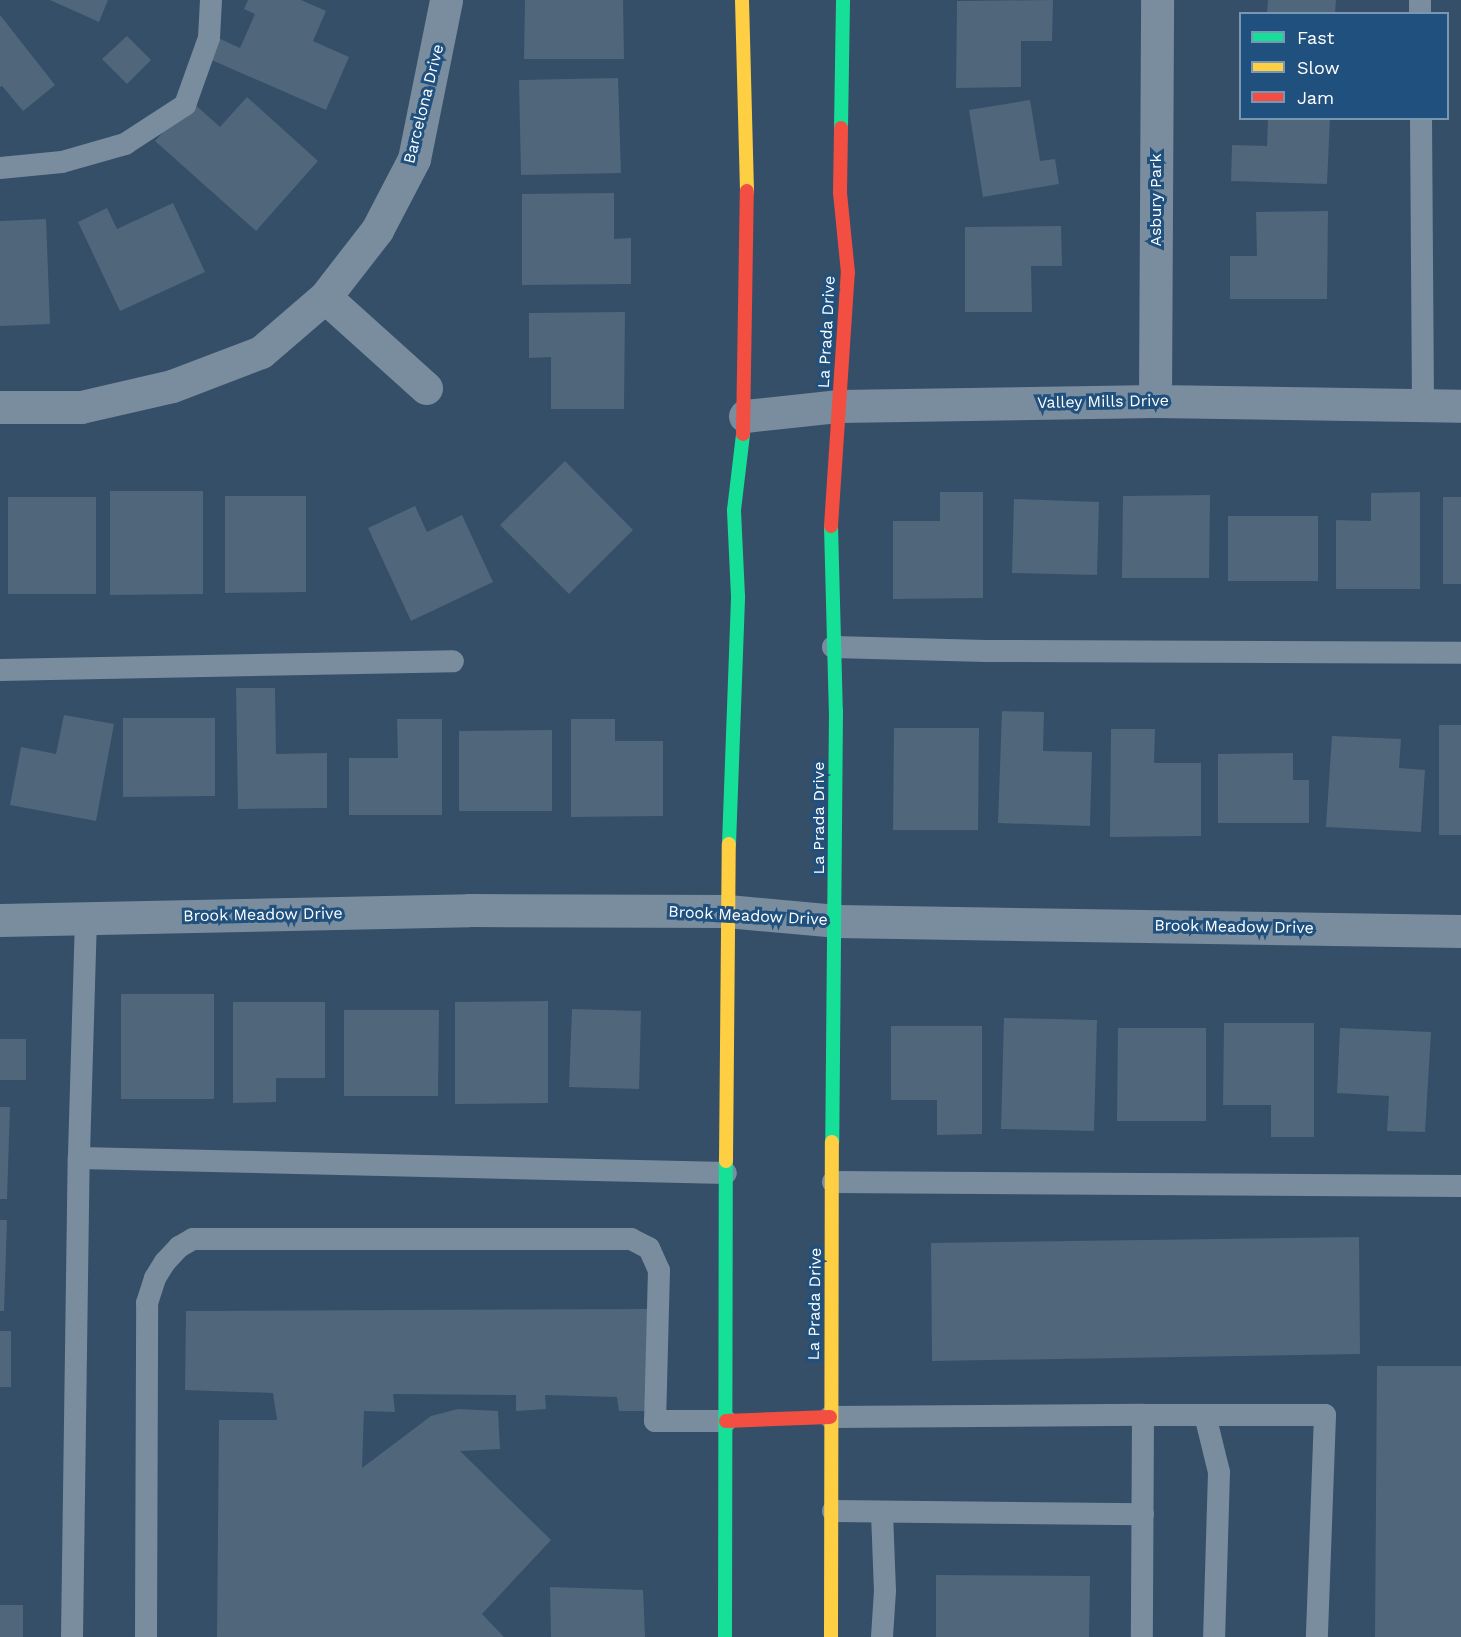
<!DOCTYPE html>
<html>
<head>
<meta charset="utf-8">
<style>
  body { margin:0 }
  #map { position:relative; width:1461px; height:1637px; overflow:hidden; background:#354f68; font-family:"Work Sans",sans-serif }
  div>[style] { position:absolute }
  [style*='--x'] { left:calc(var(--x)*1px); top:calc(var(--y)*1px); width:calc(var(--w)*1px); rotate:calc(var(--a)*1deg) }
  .building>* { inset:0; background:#50667a }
  .lane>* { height:22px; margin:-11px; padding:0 11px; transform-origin:11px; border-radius:11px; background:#7a8d9f }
  .street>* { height:33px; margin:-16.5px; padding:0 16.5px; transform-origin:16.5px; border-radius:16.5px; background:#7a8d9f }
  .fast>* { height:14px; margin:-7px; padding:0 7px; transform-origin:7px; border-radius:7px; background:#16e098 }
  .slow>* { height:14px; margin:-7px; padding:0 7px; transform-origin:7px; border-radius:7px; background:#ffcf43 }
  .jam>* { height:14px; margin:-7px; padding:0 7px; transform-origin:7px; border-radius:7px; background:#f24e42 }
  span { translate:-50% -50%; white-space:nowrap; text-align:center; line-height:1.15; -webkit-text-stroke:6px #1f507e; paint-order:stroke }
  .street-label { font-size:16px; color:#fff }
  .legend { position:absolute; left:1239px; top:12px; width:210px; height:108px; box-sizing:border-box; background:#1f507e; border:2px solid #7996b2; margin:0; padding:8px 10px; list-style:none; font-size:18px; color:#fff }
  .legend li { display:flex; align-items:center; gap:12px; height:30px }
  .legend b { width:30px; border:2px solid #7996b2 }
</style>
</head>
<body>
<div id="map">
  <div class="building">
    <i style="clip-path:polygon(50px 0,108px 0,99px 22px)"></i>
    <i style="clip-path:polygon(248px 0,301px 0,326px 11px,313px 41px,349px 57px,326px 110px,207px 58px,216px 37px,240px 48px,255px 14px,244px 9px)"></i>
    <i style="clip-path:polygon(525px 0,623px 0,624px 59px,524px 59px)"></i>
    <i style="clip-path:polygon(1053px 0,1052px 41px,1021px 41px,1021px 87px,956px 88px,957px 1px)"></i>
    <i style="clip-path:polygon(1268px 0,1336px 0,1335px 14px,1267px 14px)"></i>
    <i style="clip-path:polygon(0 15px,55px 85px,23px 111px,2px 86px,0 87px)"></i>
    <i style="clip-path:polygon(127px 36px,151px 60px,127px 84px,102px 59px)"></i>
    <i style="clip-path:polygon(618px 78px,621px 173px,521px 175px,519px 80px)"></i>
    <i style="clip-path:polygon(247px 97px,318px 161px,256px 231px,155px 141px,191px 101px,220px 127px)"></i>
    <i style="clip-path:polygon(1030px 100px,1040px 161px,1055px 159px,1059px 184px,983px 197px,969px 110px)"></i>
    <i style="clip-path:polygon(1268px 118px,1330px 118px,1327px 184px,1231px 181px,1232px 145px,1267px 146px)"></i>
    <i style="clip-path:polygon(614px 193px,614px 239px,631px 238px,631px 284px,522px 285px,522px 194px)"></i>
    <i style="clip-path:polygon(173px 203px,205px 272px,120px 311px,78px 222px,107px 208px,117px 229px)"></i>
    <i style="clip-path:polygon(1328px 211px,1327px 299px,1230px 299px,1230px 256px,1257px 256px,1256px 212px)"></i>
    <i style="clip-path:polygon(46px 219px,50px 324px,0 326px,0 221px)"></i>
    <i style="clip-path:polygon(1061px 226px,1062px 266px,1031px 266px,1032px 312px,965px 312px,965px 227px)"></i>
    <i style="clip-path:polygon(625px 312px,624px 409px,551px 409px,551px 357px,529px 358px,529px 313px)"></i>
    <i style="clip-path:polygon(565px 461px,633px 530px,569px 594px,500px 525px)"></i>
    <i style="clip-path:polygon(110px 491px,203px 491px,203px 594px,110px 595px)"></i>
    <i style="clip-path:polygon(940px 492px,983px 492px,983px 598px,893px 599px,893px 521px,940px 521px)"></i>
    <i style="clip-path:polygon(1420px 492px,1420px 589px,1336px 589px,1336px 520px,1371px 521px,1371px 493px)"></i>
    <i style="clip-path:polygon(1210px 495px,1209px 578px,1122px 578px,1123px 496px)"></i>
    <i style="clip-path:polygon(225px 496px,306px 496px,306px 592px,225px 593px)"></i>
    <i style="clip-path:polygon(8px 497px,96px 497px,96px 594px,8px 594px)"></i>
    <i style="clip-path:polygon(1443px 497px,1461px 497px,1461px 584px,1443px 584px)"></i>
    <i style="clip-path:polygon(1014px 499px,1099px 502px,1097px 575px,1012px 573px)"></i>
    <i style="clip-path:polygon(415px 506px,427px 532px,462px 515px,493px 582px,411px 621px,368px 528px)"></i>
    <i style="clip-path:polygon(1228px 516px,1318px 516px,1318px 581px,1228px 581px)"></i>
    <i style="clip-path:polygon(236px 688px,275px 688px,276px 754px,327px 753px,327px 808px,238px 809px)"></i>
    <i style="clip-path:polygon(1002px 711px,1044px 712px,1043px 751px,1092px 752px,1090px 826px,998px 823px)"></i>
    <i style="clip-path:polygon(64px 715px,114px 724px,96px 821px,10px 805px,21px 747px,56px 754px)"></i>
    <i style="clip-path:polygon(123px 718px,215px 718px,215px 796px,123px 797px)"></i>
    <i style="clip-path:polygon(397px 719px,442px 719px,442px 815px,349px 815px,349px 758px,398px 758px)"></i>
    <i style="clip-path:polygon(571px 719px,615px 719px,615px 741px,663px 741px,663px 816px,571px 817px)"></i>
    <i style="clip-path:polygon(1439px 725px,1461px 725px,1461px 835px,1439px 835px)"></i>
    <i style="clip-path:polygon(894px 728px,979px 728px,978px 830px,893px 830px)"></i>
    <i style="clip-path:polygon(1111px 729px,1155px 729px,1154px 763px,1201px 763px,1201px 836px,1110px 837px)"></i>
    <i style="clip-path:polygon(552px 730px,552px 811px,459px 811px,459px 731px)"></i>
    <i style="clip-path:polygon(1332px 736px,1401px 739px,1399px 768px,1425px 770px,1421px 832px,1326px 827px)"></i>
    <i style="clip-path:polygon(1293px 753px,1293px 780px,1309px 780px,1309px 823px,1218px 823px,1218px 754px)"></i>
    <i style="clip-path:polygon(121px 994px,214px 994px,214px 1099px,121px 1099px)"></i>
    <i style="clip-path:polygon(548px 1001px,548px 1103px,455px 1104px,455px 1002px)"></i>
    <i style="clip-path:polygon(233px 1002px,325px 1002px,325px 1078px,276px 1078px,276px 1102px,233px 1103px)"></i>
    <i style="clip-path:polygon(572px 1009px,641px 1011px,639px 1089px,569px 1087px)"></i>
    <i style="clip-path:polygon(344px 1010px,439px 1010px,438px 1096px,344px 1096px)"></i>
    <i style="clip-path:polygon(1004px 1018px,1097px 1020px,1094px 1131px,1001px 1129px)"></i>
    <i style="clip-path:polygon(1224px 1023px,1314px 1023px,1314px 1137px,1271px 1137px,1271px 1105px,1223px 1105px)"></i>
    <i style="clip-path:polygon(891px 1026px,982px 1026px,982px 1134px,937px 1135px,937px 1100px,891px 1100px)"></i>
    <i style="clip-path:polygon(1118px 1028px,1206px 1028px,1206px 1121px,1117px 1121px)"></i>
    <i style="clip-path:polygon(1340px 1028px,1431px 1032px,1425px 1132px,1387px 1131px,1389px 1096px,1337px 1093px)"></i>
    <i style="clip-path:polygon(0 1039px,26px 1039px,26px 1080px,0 1080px)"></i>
    <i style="clip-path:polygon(0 1107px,10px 1107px,7px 1199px,0 1199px)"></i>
    <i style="clip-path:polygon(0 1220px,7px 1220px,4px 1311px,0 1311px)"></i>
    <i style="clip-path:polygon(1359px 1237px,1360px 1354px,932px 1361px,931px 1243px)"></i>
    <i style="clip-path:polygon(649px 1309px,652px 1411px,619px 1411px,617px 1397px,545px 1395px,546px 1409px,516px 1411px,516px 1395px,393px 1394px,395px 1412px,364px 1411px,362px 1468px,431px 1416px,458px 1409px,498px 1411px,500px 1449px,460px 1451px,551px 1540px,482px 1614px,504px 1637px,217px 1637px,219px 1420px,277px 1420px,273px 1393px,185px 1390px,186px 1311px)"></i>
    <i style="clip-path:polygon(0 1331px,11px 1331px,11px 1387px,0 1387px)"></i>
    <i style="clip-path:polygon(1377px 1366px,1461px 1366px,1461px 1637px,1375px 1637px)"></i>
    <i style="clip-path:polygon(936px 1575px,1090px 1576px,1089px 1637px,936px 1637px)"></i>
    <i style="clip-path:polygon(550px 1587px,643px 1590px,645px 1637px,551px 1637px)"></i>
    <i style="clip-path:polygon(0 1605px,23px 1605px,23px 1637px,0 1637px)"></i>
  </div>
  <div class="lane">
    <i style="--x:1420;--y:0;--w:14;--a:90"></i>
    <i style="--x:1421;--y:118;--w:288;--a:89.6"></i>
    <i style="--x:0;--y:168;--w:62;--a:-5.5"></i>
    <i style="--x:62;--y:162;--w:66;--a:-15.9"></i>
    <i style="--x:125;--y:144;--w:72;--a:-33"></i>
    <i style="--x:185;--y:105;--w:71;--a:-70.3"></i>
    <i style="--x:209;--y:38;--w:38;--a:-87"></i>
    <i style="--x:833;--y:647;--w:153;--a:1.5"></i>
    <i style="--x:986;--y:651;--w:475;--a:0.2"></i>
    <i style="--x:0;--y:670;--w:453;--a:-1.1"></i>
    <i style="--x:86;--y:918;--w:240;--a:91.7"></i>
    <i style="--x:79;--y:1158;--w:647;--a:1.33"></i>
    <i style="--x:833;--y:1182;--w:628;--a:0.36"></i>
    <i style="--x:1143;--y:1415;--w:182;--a:0"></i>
    <i style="--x:1325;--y:1415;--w:222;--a:92.1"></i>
    <i style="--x:1205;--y:1415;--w:59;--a:76.2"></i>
    <i style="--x:1219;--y:1472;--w:165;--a:91.7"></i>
    <i style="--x:830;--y:1417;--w:313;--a:-0.4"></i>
    <i style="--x:1143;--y:1415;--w:222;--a:90.3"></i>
    <i style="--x:833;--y:1511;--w:310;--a:0.6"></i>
    <i style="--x:72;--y:1637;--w:479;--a:-89.2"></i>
    <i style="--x:146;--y:1637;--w:334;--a:-89.8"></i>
    <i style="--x:147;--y:1303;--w:26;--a:-72"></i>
    <i style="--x:155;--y:1278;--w:19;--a:-58"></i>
    <i style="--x:165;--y:1262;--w:21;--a:-47"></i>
    <i style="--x:179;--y:1247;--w:16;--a:-30"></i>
    <i style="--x:193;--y:1239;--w:438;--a:0"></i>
    <i style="--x:631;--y:1239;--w:20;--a:27"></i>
    <i style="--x:649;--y:1248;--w:24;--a:66"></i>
    <i style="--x:659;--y:1270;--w:151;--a:91.5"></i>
    <i style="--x:655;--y:1421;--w:71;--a:0"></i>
    <i style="--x:882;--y:1637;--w:46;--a:-86.3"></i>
    <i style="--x:885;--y:1591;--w:79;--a:-92.2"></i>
  </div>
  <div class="street">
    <i style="--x:325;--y:297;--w:136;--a:42"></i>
    <i style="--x:1155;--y:401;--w:401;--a:-89.7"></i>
    <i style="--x:0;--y:407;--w:81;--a:0"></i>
    <i style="--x:81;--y:407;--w:93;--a:-13"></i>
    <i style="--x:172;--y:386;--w:95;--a:-20.9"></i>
    <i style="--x:261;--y:352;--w:84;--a:-40.7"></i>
    <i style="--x:325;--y:297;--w:85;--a:-52.2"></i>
    <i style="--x:377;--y:230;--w:80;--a:-62.5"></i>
    <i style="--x:414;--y:159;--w:162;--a:-78.6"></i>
    <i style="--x:745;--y:416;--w:95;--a:-6.1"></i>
    <i style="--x:839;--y:406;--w:316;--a:-0.9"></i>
    <i style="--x:1155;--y:401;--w:306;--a:0.9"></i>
    <i style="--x:0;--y:920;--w:469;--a:-1.2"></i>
    <i style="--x:469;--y:910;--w:258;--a:0.2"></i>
    <i style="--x:727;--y:911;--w:109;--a:5.2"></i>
    <i style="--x:836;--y:921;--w:625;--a:0.92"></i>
  </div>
  <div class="fast">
    <i style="--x:841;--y:128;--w:128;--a:-89.1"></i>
    <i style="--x:831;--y:526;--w:185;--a:88.5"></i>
    <i style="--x:836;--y:711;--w:431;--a:90.5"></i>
    <i style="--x:729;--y:844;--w:248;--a:-87.9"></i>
    <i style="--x:738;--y:596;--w:86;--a:-92.7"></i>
    <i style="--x:734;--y:510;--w:77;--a:-83.2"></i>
    <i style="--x:725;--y:1637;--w:476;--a:-89.9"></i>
  </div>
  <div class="slow">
    <i style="--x:742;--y:0;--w:191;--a:88.5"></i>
    <i style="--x:726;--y:1161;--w:317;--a:-89.5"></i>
    <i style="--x:831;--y:1637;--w:495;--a:-89.9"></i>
  </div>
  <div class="jam">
    <i style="--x:743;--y:434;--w:243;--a:-89.1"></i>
    <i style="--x:831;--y:526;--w:254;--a:-86.2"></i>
    <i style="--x:848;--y:273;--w:80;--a:-95.7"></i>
    <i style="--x:840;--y:193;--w:65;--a:-89.1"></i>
    <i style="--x:726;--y:1421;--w:104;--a:-2.2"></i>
  </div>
  <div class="street-label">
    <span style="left:424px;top:104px;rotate:-76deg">Barcelona Drive</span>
    <span style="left:1156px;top:200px;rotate:-90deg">Asbury Park</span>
    <span style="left:827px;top:332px;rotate:-87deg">La Prada Drive</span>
    <span style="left:1103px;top:402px;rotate:-1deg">Valley Mills Drive</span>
    <span style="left:819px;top:818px;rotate:-90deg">La Prada Drive</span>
    <span style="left:263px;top:915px;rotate:-1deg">Brook Meadow Drive</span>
    <span style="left:748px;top:916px;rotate:3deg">Brook Meadow Drive</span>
    <span style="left:1234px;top:927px;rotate:1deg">Brook Meadow Drive</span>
    <span style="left:815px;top:1304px;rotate:-89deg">La Prada Drive</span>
  </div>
  <ul class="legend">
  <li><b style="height:8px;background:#16e098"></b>Fast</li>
  <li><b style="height:8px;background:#ffcf43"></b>Slow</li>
  <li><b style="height:8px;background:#f24e42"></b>Jam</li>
  </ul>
</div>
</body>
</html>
